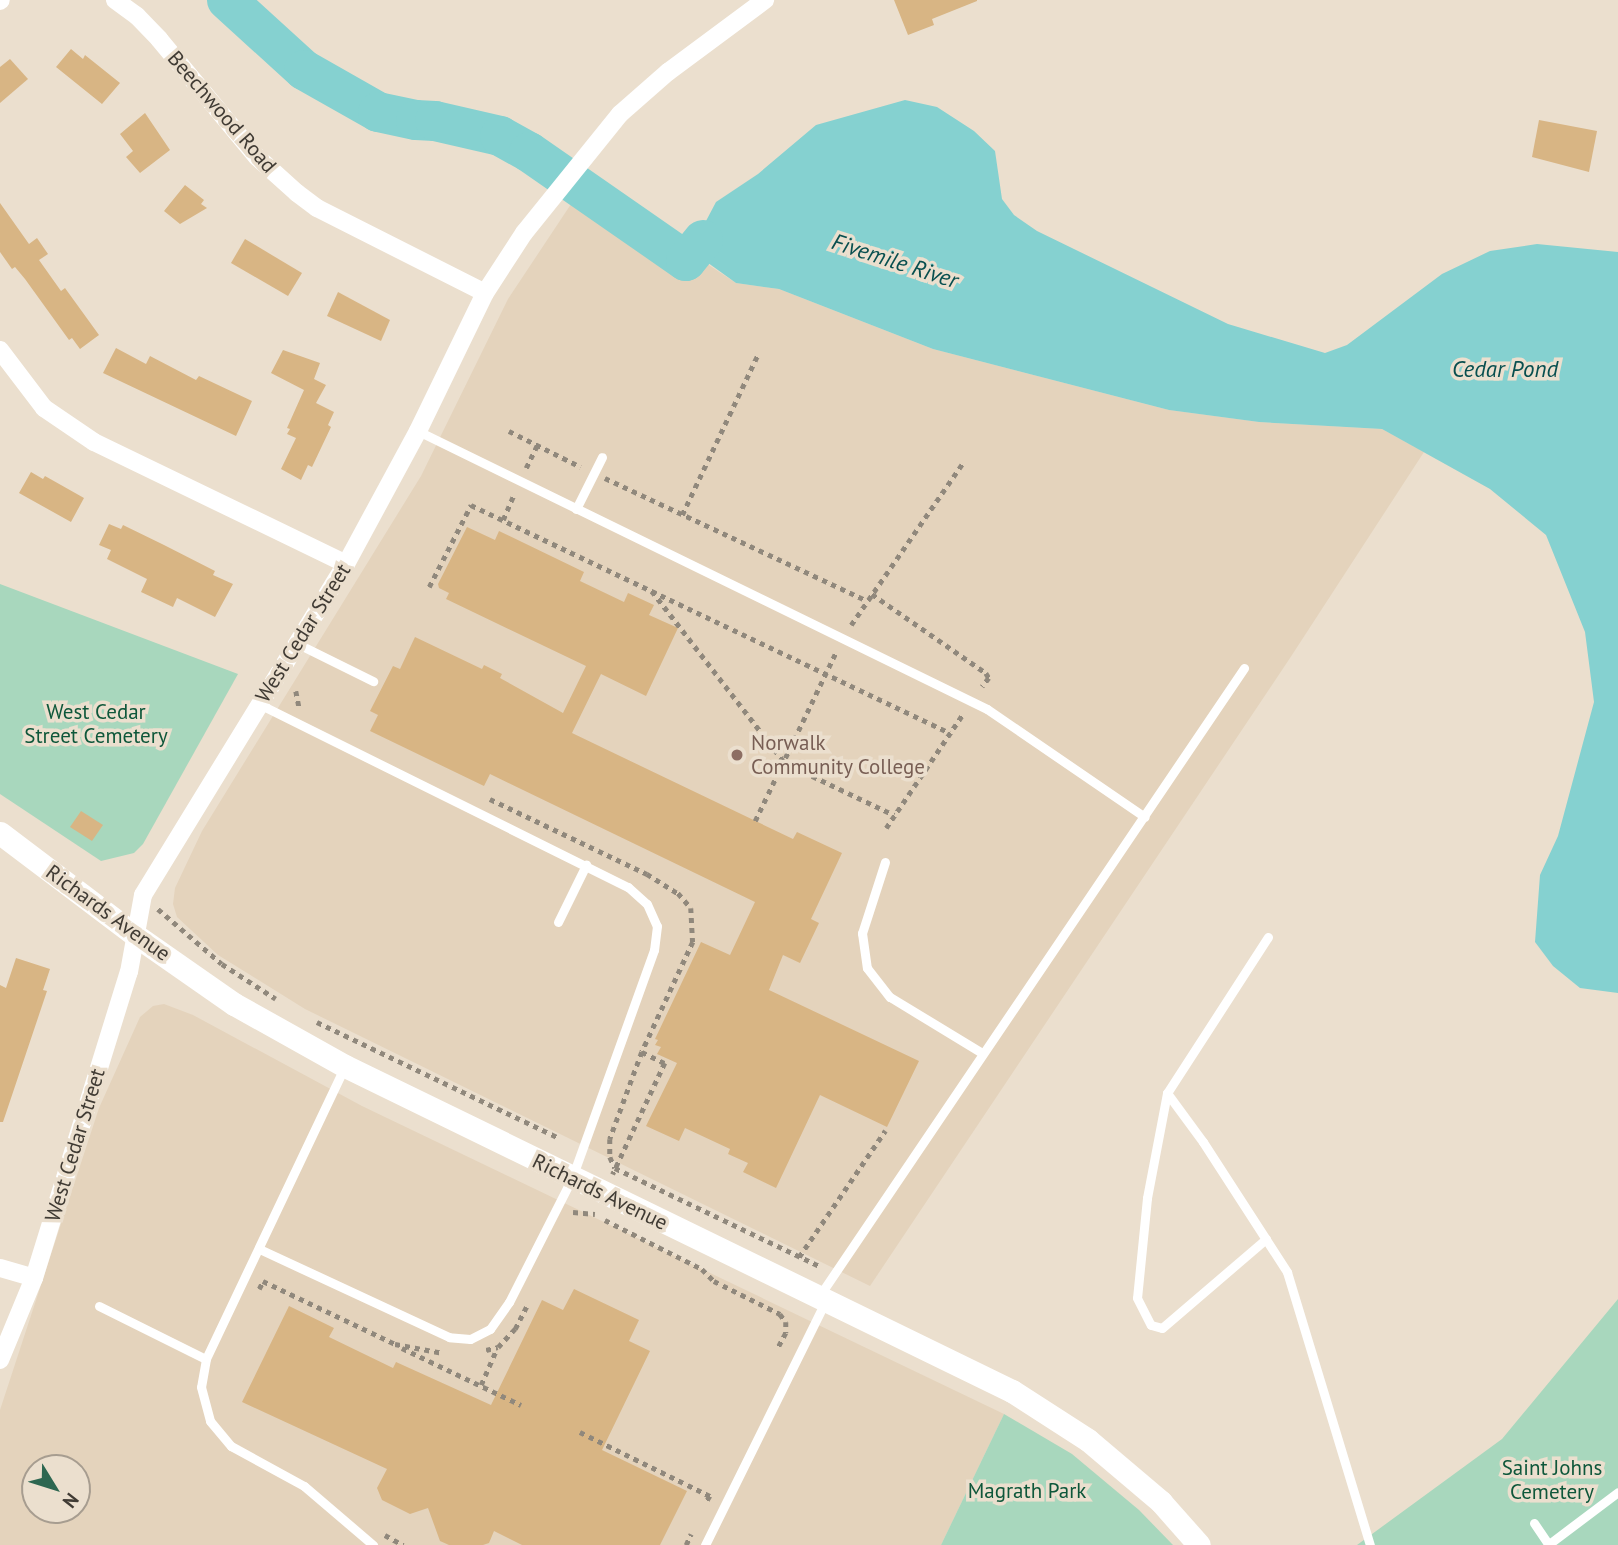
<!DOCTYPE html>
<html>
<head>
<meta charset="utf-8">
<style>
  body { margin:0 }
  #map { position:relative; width:1618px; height:1545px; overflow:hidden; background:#ebdfce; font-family:"PT Sans",sans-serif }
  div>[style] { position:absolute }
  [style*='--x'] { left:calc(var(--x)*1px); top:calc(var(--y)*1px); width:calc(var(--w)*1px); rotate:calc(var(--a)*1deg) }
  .built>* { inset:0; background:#e4d3bc }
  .green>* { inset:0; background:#a8d7bd }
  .water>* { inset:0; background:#85d1d0 }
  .river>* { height:40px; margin:-20px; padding:0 20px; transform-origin:20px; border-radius:20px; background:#85d1d0 }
  .building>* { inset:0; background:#d8b584 }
  .path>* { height:4.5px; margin-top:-2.25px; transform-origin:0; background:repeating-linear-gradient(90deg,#90887c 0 5px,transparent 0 10px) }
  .service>* { height:9px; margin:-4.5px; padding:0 4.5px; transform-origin:4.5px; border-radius:4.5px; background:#fff }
  .minor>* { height:18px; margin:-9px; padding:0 9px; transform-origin:9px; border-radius:9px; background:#fff }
  .tertiary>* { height:23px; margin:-11.5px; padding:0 11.5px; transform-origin:11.5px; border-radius:11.5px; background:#fff }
  .dots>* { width:19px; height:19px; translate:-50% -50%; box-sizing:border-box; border:4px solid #ebdfce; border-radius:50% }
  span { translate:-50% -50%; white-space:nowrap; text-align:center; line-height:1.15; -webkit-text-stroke:7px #ebdfce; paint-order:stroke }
  .street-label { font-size:21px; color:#403b34 }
  .park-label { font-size:21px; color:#0e573a }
  .education-label { font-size:21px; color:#785e54 }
  .left { translate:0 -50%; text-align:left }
  .water-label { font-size:23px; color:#084f4f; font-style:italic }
  .north { position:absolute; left:21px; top:1454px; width:70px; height:70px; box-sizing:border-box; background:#ebdfce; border:2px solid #a79d90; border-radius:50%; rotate:128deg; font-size:19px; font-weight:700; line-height:28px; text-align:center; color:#403b34 }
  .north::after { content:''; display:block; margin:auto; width:24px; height:32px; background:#2d6751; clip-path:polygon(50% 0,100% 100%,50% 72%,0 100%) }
</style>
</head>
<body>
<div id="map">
  <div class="built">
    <i style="clip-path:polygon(585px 183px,736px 283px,779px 289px,933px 349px,1169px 410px,1259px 422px,1382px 429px,1424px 452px,1292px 655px,870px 1286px,305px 1009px,218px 955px,177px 917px,173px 904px,175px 888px,202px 831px,421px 476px,508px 299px)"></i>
    <i style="clip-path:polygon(evenodd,164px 1004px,193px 1015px,362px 1106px,1004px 1414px,941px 1545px,0 1545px,0 1410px,99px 1108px,140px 1017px,153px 1006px,164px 1004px,35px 1468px,77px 1468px,77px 1510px,35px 1510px,35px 1468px)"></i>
  </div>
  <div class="green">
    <i style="clip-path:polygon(0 584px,238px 674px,143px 844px,134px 853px,101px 861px,0 794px)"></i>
    <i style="clip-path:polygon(1618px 1299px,1618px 1545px,1357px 1545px,1502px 1439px)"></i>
    <i style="clip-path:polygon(1004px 1414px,1072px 1454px,1139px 1510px,1173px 1545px,941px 1545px)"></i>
  </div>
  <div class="water">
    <i style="clip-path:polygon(905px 100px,937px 107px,974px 131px,995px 151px,1002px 199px,1014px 215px,1037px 231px,1228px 324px,1325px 353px,1347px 345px,1442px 274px,1490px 251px,1537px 244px,1618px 252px,1618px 993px,1580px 988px,1553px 966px,1535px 942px,1540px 875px,1558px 836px,1594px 702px,1585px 632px,1546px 535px,1490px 489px,1382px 429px,1259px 422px,1169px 410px,933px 349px,779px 289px,736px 283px,704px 260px,706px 221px,716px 202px,758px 174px,816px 125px)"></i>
  </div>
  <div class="river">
    <i style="--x:227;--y:0;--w:104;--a:42.3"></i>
    <i style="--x:304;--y:70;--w:85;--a:29.6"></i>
    <i style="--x:378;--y:112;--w:39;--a:12"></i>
    <i style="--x:416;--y:120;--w:19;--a:3"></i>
    <i style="--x:435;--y:121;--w:67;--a:13"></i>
    <i style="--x:500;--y:136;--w:33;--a:29"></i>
    <i style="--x:529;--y:152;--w:191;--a:34.8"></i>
    <i style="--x:686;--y:261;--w:27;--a:-51"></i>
  </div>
  <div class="building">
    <i style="clip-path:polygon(894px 0,977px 0,977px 1px,932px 19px,934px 25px,908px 35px)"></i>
    <i style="clip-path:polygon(71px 49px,83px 59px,85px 55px,120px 83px,102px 104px,56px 67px)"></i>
    <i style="clip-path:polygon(10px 59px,28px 79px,0 103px,0 67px)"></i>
    <i style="clip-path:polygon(145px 113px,170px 150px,140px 173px,126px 157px,133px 151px,120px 134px)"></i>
    <i style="clip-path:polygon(1539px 120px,1597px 131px,1589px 172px,1532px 157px)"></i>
    <i style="clip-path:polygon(185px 185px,204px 200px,201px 204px,207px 208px,180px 224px,164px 211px)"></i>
    <i style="clip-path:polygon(0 203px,29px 244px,37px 238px,48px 254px,39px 260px,61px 291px,65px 288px,99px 335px,80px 349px,72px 338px,69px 340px,25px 279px,15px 267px,12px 269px,0 252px)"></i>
    <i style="clip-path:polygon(245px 239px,302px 273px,288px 296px,231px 263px)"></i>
    <i style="clip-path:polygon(338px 292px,390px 320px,381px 341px,327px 316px)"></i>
    <i style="clip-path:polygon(116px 348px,146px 364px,150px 356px,196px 380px,199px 376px,252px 401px,236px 436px,103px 373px)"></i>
    <i style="clip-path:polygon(283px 350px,320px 363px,314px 379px,326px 385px,316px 403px,334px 412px,328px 425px,331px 427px,312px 467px,308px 465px,301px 480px,281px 469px,296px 438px,287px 434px,290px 429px,287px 428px,304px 390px,271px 373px)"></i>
    <i style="clip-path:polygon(31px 472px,43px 479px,45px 476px,84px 498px,71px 522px,19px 493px)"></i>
    <i style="clip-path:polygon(109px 524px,121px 529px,123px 525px,164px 545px,215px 571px,213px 575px,233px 584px,215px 617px,177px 598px,173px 607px,141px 592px,147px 579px,107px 559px,111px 550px,99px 545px)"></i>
    <i style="clip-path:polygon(467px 527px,495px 540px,499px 531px,584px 572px,580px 581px,624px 602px,628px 593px,654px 605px,649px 615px,678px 628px,646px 696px,601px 674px,572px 733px,793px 839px,797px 832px,842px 853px,811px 919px,819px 923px,800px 963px,783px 955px,769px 990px,919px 1061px,887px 1127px,820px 1095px,776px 1188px,743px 1172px,748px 1163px,728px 1154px,730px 1149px,685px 1128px,679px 1141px,646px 1126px,677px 1063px,657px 1054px,661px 1047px,655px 1045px,658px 1040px,655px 1039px,701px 942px,730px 955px,755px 902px,490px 774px,484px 786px,370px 731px,378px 715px,370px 711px,393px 666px,400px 669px,415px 637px,482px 669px,484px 665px,502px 674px,500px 678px,563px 713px,586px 666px,446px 599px,449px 593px,439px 588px,438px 584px)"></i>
    <i style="clip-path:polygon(81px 811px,103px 825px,92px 841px,70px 827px)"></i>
    <i style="clip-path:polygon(16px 958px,50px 969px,43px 990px,47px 991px,3px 1122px,0 1122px,0 985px,6px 988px)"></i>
    <i style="clip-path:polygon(574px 1289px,639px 1320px,629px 1341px,650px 1351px,602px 1450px,687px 1491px,660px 1545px,522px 1545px,494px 1531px,489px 1543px,483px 1545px,449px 1545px,440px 1541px,428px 1508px,410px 1514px,382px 1500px,377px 1488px,387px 1469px,242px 1402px,289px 1306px,334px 1328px,329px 1337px,393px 1368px,396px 1362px,491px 1405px,542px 1300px,563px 1310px)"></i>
  </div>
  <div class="path">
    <i style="--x:509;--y:431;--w:80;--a:26.6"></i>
    <i style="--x:526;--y:468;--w:25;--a:-64"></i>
    <i style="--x:605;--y:478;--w:289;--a:25.1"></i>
    <i style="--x:682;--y:515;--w:176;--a:-64.7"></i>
    <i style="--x:503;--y:520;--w:26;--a:-67"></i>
    <i style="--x:429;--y:587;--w:92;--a:-62.9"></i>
    <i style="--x:471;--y:505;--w:530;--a:25.45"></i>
    <i style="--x:652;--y:591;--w:217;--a:52.3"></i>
    <i style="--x:785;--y:763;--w:121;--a:25.5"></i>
    <i style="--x:872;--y:594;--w:139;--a:34.7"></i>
    <i style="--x:986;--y:673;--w:6;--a:59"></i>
    <i style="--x:989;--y:678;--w:11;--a:128"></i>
    <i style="--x:851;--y:625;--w:196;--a:-55.4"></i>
    <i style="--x:296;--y:691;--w:16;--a:79"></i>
    <i style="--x:490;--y:799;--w:174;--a:25.5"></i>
    <i style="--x:647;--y:874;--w:36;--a:32"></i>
    <i style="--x:678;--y:893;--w:20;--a:49"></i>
    <i style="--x:691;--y:908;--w:34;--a:87"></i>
    <i style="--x:693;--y:942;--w:121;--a:114.9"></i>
    <i style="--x:642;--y:1052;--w:25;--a:26"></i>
    <i style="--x:665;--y:1063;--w:123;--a:115.1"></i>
    <i style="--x:755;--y:821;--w:187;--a:-64.4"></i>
    <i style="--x:886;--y:828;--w:138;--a:-56"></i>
    <i style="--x:158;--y:909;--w:84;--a:40.7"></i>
    <i style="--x:222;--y:964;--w:64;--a:32.9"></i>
    <i style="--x:317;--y:1022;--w:268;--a:25.6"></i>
    <i style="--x:642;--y:1052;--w:93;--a:110.2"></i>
    <i style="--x:610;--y:1139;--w:18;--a:90"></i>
    <i style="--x:610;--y:1157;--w:12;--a:66"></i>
    <i style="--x:615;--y:1168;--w:229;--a:25.6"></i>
    <i style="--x:573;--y:1212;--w:22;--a:5"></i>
    <i style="--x:605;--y:1220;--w:109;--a:26.8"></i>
    <i style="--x:702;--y:1269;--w:17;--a:45"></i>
    <i style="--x:714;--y:1281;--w:74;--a:26.6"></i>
    <i style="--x:780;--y:1314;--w:10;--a:53"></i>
    <i style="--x:786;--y:1322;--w:11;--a:90"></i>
    <i style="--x:786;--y:1333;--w:19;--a:118"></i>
    <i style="--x:799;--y:1257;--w:153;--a:-55.7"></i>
    <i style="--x:259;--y:1289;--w:9;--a:-63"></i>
    <i style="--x:263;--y:1281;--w:146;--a:25.5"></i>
    <i style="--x:395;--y:1344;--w:49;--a:10.6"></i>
    <i style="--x:402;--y:1348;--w:132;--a:25.6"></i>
    <i style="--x:486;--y:1350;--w:12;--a:-14"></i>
    <i style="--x:498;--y:1347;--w:25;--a:-47"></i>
    <i style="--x:515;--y:1329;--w:25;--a:-63"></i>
    <i style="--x:481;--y:1385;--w:40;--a:-66.6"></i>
    <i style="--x:580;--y:1432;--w:145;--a:26.2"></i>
    <i style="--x:710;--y:1496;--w:6;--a:121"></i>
    <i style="--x:385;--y:1535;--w:21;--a:29"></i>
    <i style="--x:686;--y:1545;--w:12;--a:-66"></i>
  </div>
  <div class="service">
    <i style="--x:418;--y:431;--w:633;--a:26.04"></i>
    <i style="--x:987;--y:709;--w:191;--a:34.4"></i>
    <i style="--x:576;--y:509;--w:58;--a:-63.4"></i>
    <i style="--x:298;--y:644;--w:84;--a:26.3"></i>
    <i style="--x:259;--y:704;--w:412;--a:26.4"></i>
    <i style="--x:628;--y:887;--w:25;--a:42"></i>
    <i style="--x:647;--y:904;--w:24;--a:66"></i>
    <i style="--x:657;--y:926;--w:24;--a:97"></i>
    <i style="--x:654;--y:950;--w:242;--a:109.8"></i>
    <i style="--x:572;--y:1178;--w:139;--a:116.9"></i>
    <i style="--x:509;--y:1302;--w:33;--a:125"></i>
    <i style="--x:490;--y:1329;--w:22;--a:153"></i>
    <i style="--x:470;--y:1339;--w:21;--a:-175"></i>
    <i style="--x:449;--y:1337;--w:209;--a:-155.1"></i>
    <i style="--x:885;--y:862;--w:75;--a:107.9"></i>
    <i style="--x:862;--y:933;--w:35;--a:82"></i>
    <i style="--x:867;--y:968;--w:37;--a:52"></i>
    <i style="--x:890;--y:997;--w:108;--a:31.3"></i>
    <i style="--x:558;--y:922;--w:64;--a:-63.8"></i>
    <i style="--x:1268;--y:937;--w:186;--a:122.9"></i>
    <i style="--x:1167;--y:1093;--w:61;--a:53.7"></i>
    <i style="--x:1203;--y:1142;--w:155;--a:57.1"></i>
    <i style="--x:1287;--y:1272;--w:285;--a:73.1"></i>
    <i style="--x:344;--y:1068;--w:322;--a:115.4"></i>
    <i style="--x:206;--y:1359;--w:28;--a:100"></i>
    <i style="--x:201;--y:1387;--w:35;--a:75"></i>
    <i style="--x:210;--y:1421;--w:33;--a:50"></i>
    <i style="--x:231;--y:1446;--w:83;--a:28.7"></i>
    <i style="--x:304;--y:1486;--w:91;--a:40.5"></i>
    <i style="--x:1167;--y:1093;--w:107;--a:100.8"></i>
    <i style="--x:1147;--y:1198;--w:100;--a:95.7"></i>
    <i style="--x:1137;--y:1298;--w:30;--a:63"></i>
    <i style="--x:1151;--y:1325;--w:11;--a:15"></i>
    <i style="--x:1162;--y:1328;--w:137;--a:-40.6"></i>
    <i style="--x:820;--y:1295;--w:757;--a:-55.93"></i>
    <i style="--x:99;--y:1306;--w:119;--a:26.4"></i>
    <i style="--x:1534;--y:1523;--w:27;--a:56"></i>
    <i style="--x:1549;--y:1544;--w:86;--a:-37"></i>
    <i style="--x:705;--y:1545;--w:271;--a:-63.7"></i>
  </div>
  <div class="minor">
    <i style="--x:115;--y:0;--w:27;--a:36"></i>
    <i style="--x:137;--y:16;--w:32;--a:46"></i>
    <i style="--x:159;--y:39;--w:153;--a:50.3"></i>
    <i style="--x:257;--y:157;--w:54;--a:42"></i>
    <i style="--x:297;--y:193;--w:25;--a:37"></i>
    <i style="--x:317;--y:208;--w:188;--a:26.8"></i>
    <i style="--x:0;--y:1;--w:1;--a:-45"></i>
    <i style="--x:0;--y:350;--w:73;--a:52.8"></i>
    <i style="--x:44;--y:408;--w:60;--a:34.2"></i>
    <i style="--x:94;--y:442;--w:280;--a:25.8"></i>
    <i style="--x:0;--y:1268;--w:35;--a:16"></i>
    <i style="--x:0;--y:1360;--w:89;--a:-67.5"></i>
    <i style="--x:34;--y:1278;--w:320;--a:-72.8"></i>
    <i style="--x:129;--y:972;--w:78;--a:-79.7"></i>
    <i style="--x:143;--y:895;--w:388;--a:-58.5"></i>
    <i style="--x:346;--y:564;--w:151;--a:-61.6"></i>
    <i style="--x:418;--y:431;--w:153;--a:-64.1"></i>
    <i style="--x:485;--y:293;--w:72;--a:-57"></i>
    <i style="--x:524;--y:233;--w:153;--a:-51.1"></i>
    <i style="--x:620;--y:114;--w:64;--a:-41.2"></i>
    <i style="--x:668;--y:72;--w:121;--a:-36.6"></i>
  </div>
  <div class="tertiary">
    <i style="--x:0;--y:833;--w:169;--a:37.1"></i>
    <i style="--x:135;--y:935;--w:121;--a:34.9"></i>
    <i style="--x:234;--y:1004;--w:127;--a:29.2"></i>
    <i style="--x:345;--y:1066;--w:742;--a:25.98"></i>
    <i style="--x:1012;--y:1391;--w:90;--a:32.8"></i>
    <i style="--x:1088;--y:1440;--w:96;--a:40.3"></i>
    <i style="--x:1161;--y:1502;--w:57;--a:48.5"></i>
  </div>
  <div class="dots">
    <i style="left:737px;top:755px;background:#8d6e63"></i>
  </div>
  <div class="street-label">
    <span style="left:222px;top:112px;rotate:49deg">Beechwood Road</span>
    <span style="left:303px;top:633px;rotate:-58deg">West Cedar Street</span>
    <span style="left:108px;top:913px;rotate:36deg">Richards Avenue</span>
    <span style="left:75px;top:1145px;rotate:-73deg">West Cedar Street</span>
    <span style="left:600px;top:1192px;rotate:26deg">Richards Avenue</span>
  </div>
  <div class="park-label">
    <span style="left:96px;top:724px">West Cedar<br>Street Cemetery</span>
    <span style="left:1552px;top:1480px">Saint Johns<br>Cemetery</span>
    <span style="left:1027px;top:1491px">Magrath Park</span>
  </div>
  <div class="education-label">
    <span class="left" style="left:751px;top:755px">Norwalk<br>Community College</span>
  </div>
  <div class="water-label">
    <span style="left:895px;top:261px;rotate:18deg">Fivemile River</span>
    <span style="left:1505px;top:369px">Cedar Pond</span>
  </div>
  <div class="north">N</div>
</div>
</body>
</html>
